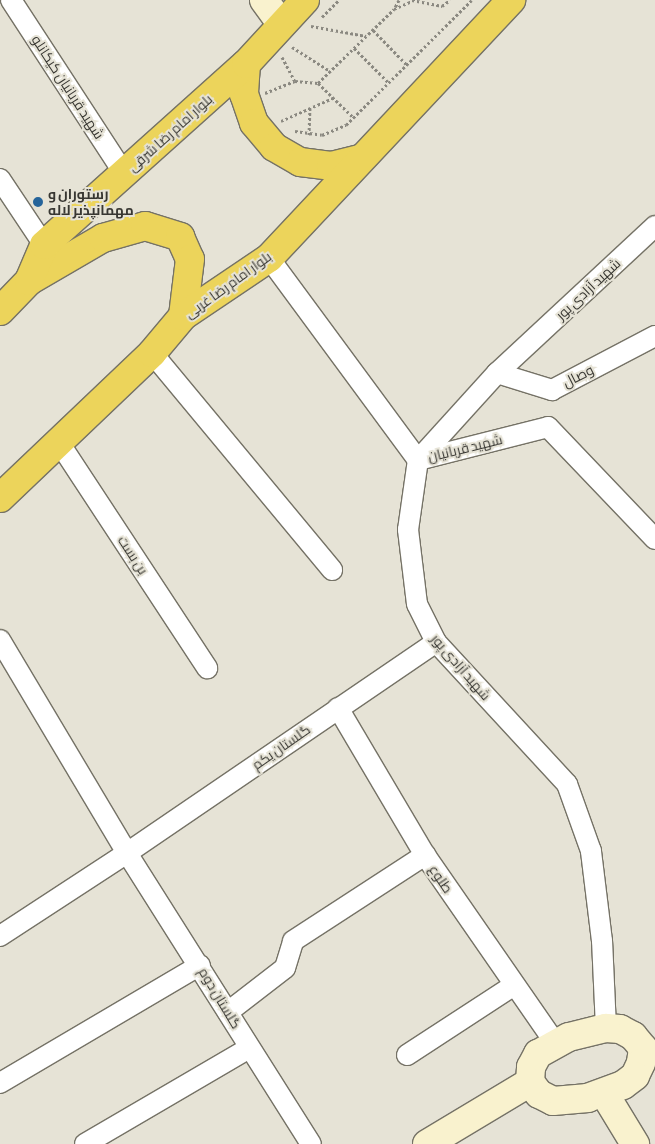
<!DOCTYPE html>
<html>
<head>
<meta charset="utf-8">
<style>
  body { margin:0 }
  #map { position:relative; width:655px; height:1144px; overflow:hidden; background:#e6e3d6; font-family:"Asap Condensed",Cairo,sans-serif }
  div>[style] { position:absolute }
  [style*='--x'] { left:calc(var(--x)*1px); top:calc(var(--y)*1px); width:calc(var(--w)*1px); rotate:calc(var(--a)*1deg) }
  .path>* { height:3px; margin-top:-1.5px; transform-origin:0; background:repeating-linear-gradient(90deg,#8b8981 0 2.5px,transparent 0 5px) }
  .roads { filter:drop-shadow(1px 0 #757266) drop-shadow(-1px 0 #757266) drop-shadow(0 1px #757266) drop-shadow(0 -1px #757266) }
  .street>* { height:20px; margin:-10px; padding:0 10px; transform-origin:10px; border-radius:10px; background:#fff }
  .secondary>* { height:28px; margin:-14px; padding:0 14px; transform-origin:14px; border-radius:14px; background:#f9f2ce }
  .highway>* { height:28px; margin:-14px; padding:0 14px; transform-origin:14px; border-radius:14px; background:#ecd45b }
  .dots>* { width:14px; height:14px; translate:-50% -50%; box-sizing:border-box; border:2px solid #e6e3d6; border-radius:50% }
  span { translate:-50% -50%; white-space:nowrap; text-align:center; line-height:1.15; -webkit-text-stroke:4px #e6e3d6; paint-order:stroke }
  .street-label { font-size:14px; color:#383732 }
  .poi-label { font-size:14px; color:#383732; font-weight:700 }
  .left { translate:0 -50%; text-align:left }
</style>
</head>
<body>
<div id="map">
  <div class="path">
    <i style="--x:399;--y:0;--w:10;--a:119"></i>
    <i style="--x:394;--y:9;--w:20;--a:-24"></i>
    <i style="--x:412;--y:0;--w:31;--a:11"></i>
    <i style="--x:442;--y:6;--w:10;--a:-37"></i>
    <i style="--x:322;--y:17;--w:24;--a:-45"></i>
    <i style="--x:311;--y:26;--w:56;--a:10.3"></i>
    <i style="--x:373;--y:30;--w:49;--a:45.8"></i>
    <i style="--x:292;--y:47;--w:45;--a:32.3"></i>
    <i style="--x:354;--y:48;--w:49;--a:45"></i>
    <i style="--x:282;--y:57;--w:27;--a:62"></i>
    <i style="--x:318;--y:83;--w:106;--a:-44.2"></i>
    <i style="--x:265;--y:93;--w:32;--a:-22"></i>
    <i style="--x:295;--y:81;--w:23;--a:5"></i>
    <i style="--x:318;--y:83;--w:50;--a:44.2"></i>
    <i style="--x:281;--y:121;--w:57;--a:-23.9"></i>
    <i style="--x:295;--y:131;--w:27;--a:8"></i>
    <i style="--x:322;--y:135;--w:26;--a:-23"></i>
    <i style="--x:346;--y:125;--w:177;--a:-44.8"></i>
    <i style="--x:309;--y:135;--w:27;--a:-88"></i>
  </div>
  <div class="roads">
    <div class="street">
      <i style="--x:11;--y:0;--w:209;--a:56.9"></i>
      <i style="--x:0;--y:179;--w:79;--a:56.3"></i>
      <i style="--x:269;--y:258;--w:251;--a:53.6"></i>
      <i style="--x:418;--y:460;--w:134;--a:-14.2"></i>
      <i style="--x:548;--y:427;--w:155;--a:46.3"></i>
      <i style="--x:152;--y:353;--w:282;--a:50.3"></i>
      <i style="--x:497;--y:373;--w:58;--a:17.2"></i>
      <i style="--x:552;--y:390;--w:116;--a:-27.7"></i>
      <i style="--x:58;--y:441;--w:272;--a:56.7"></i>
      <i style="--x:0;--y:640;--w:248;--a:59.2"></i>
      <i style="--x:127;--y:853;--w:344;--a:57.7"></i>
      <i style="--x:338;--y:708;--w:171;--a:59.4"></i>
      <i style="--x:425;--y:855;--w:229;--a:55.3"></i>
      <i style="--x:0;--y:936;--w:152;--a:-33.2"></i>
      <i style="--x:127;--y:853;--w:374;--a:-34.3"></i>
      <i style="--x:228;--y:1012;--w:72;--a:-37.7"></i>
      <i style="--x:285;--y:968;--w:28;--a:-73"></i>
      <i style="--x:293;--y:941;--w:158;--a:-33.1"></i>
      <i style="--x:606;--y:1028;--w:87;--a:-92.6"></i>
      <i style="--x:602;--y:941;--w:91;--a:-97"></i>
      <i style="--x:591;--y:851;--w:71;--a:-109.7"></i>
      <i style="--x:567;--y:784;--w:193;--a:-132.7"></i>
      <i style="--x:436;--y:642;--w:42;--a:-116.6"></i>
      <i style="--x:417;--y:604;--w:75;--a:-96.9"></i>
      <i style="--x:408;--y:530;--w:71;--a:-81.9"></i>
      <i style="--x:418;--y:460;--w:118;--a:-47.8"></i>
      <i style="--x:497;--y:373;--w:216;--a:-42.9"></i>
      <i style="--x:407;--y:1055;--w:126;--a:-33.1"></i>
      <i style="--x:0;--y:1083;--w:232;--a:-30.5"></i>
      <i style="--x:85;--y:1144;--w:190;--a:-30.3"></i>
    </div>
    <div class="secondary">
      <i style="--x:264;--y:0;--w:29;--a:54"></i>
      <i style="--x:606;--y:1028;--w:14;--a:4"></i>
      <i style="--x:620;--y:1029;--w:15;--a:28"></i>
      <i style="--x:633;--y:1036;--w:16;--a:50"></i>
      <i style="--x:643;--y:1048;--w:15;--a:98"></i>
      <i style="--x:641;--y:1063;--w:14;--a:115"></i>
      <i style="--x:635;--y:1076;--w:15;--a:143"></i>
      <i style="--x:623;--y:1085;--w:37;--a:160"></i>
      <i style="--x:588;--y:1098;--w:35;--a:175"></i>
      <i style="--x:553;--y:1101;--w:16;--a:-153"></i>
      <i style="--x:539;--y:1094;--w:15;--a:-127"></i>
      <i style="--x:530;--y:1082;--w:15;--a:-86"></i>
      <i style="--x:531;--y:1067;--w:15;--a:-62"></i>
      <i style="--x:538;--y:1054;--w:35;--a:-29"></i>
      <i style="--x:569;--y:1037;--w:38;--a:-14"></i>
      <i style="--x:604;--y:1093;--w:60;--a:58.7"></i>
      <i style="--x:427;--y:1144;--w:120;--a:-31"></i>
    </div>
    <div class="highway">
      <i style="--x:246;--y:64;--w:30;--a:94"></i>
      <i style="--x:244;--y:94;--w:31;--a:71"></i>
      <i style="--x:254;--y:123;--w:31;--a:50"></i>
      <i style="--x:274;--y:147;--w:30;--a:30"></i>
      <i style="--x:300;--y:162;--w:31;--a:7"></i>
      <i style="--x:331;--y:166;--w:30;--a:-14"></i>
      <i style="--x:29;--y:281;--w:86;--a:-30.2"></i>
      <i style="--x:103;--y:238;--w:44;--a:-15.9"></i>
      <i style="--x:145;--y:226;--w:37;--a:17"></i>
      <i style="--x:180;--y:237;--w:24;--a:66"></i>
      <i style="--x:190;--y:259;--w:57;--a:97"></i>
      <i style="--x:0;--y:311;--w:42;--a:-46"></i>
      <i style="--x:29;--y:281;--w:39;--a:-67"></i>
      <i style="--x:44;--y:245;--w:271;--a:-41.9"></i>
      <i style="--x:246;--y:64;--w:87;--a:-47.3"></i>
      <i style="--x:0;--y:498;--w:210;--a:-43.6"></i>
      <i style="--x:152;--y:353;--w:48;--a:-50"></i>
      <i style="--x:183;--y:316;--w:104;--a:-34"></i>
      <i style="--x:269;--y:258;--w:354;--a:-46.8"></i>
    </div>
  </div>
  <div class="dots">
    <i style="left:38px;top:202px;background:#25649a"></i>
  </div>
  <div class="street-label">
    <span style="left:68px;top:87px;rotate:57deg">شهید قربانیان کیکانلو</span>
    <span style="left:170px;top:133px;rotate:-42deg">بلوار امام رضا شرقی</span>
    <span style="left:228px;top:285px;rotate:-36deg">بلوار امام رضا غربی</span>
    <span style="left:588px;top:289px;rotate:-43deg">شهید آزادی پور</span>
    <span style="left:578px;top:376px;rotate:-27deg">وصال</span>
    <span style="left:465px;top:448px;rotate:-14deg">شهید قربانیان</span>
    <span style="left:133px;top:555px;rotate:57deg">بن بست</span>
    <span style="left:461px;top:667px;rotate:49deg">شهید آزادی پور</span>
    <span style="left:281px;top:747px;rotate:-35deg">گلستان یکم</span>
    <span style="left:441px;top:879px;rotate:56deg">طلوع</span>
    <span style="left:220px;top:998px;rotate:59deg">گلستان دوم</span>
  </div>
  <div class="poi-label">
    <span class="left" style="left:48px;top:202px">رستوران و<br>مهمانپذیر لاله</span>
  </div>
</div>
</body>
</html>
